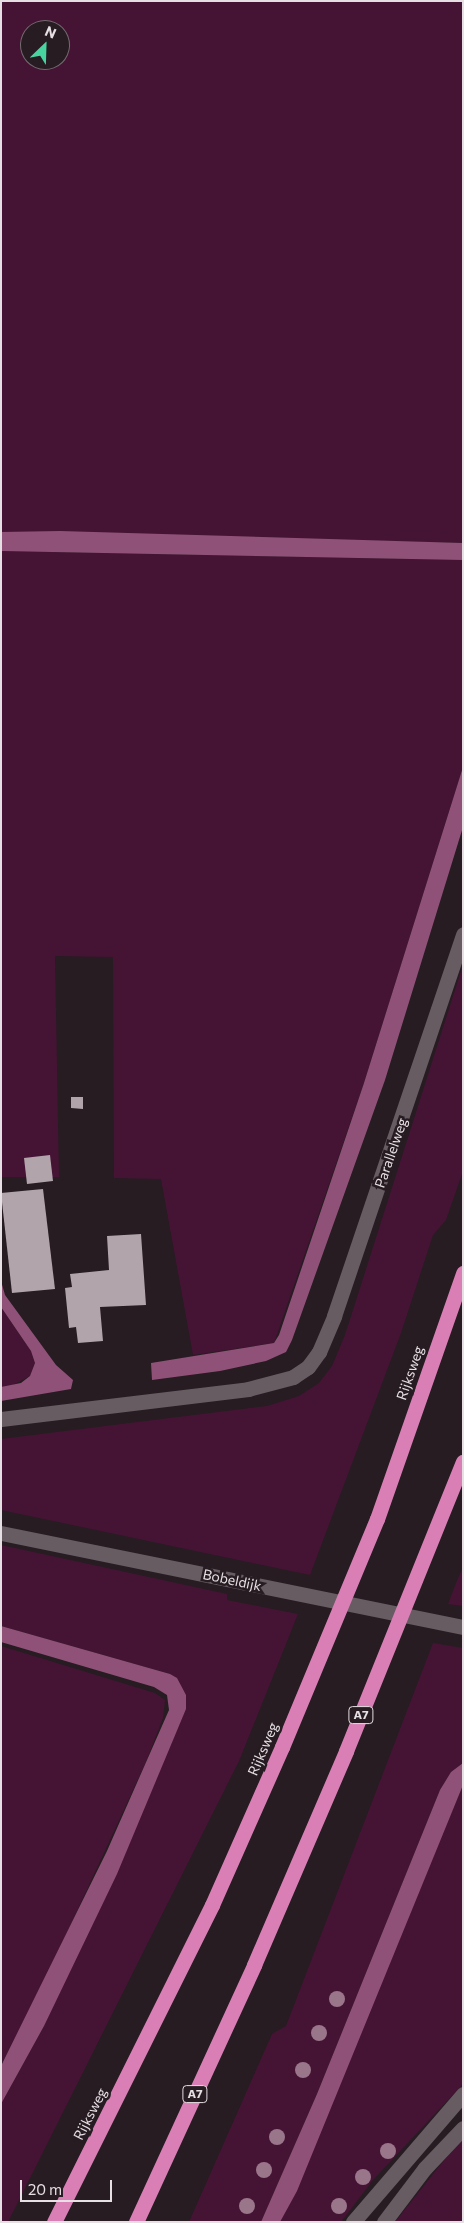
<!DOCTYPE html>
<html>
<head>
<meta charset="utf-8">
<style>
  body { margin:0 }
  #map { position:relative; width:464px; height:2223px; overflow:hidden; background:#261c22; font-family:Commissioner,sans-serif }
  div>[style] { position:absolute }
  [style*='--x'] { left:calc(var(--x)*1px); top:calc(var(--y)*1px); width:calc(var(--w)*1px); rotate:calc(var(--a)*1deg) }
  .green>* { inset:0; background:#451434 }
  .water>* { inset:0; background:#905178 }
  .building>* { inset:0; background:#b1a4ab }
  .minor>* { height:15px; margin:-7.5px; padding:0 7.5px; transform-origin:7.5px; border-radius:7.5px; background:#685c63 }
  .highway>* { height:15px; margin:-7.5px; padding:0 7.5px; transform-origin:7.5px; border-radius:7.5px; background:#d97fb6 }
  .trees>* { width:16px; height:16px; margin:-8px; border-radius:50%; background:#9a768a }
  span { translate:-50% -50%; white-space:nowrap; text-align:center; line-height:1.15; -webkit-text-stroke:5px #261c22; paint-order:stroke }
  .shield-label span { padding:1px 4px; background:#261c22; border:1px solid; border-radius:4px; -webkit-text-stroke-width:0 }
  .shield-label { font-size:12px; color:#e6dfe3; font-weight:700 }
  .street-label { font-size:14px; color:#e6dfe3 }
  .frame { position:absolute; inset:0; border:2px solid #e6dfe3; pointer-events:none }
  .north { position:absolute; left:20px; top:20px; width:50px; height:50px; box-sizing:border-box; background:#261c22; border:1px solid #736a6f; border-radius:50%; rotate:24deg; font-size:14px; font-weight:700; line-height:20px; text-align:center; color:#e6dfe3 }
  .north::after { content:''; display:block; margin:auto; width:18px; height:22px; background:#47d49e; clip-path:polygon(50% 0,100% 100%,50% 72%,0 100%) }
  .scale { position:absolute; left:20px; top:2180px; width:92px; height:22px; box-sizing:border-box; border:2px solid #e6dfe3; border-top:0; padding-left:6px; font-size:15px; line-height:18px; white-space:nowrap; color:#e6dfe3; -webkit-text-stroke:4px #261c22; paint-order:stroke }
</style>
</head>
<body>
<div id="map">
  <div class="green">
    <i style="clip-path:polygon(evenodd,1px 1px,463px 1px,463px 543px,1px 532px,1px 1px,30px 30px,60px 30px,60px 60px,30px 60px,30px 30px)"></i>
    <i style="clip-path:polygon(1px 551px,463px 560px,463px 767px,364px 1083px,274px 1343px,193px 1355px,161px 1179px,114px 1178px,113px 957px,55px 956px,59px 1177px,1px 1177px)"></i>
    <i style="clip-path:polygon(463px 965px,463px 1171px,446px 1220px,433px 1235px,401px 1333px,310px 1575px,1px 1510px,1px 1439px,267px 1406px,299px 1396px,319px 1383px,332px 1366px,345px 1335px)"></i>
    <i style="clip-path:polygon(1px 1307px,31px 1351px,35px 1363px,30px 1376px,9px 1387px,1px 1387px)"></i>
    <i style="clip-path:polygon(1px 1545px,227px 1594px,227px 1600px,298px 1614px,239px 1761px,8px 2222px,1px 2222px,1px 2104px,44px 2026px,186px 1709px,186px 1695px,170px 1674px,1px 1626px)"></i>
    <i style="clip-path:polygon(463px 1567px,463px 1606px,448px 1604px,456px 1583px)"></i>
    <i style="clip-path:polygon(433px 1643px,463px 1648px,463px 1763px,451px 1772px,440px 1790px,317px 2094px,261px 2222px,189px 2222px,272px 2034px,286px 2026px)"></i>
    <i style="clip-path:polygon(1px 1646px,155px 1693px,165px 1700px,163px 1718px,146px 1762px,29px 2015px,1px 2065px)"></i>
    <i style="clip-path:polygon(463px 1785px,463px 2084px,373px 2180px,341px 2222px,280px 2222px)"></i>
    <i style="clip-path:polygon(463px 2139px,463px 2222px,395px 2222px,441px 2164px)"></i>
  </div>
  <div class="water">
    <i style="clip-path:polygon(60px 531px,463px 543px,463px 560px,1px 551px,1px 532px)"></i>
    <i style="clip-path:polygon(463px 767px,463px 827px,385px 1080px,292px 1340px,286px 1352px,266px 1361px,220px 1371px,152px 1380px,151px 1363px,274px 1343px,279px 1335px,364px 1083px)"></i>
    <i style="clip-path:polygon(1px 1281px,5px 1295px,56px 1365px,73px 1380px,71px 1389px,1px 1401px,1px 1387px,21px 1383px,30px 1376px,35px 1363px,31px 1351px,1px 1307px)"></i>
    <i style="clip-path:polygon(1px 1626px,170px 1674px,177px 1678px,186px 1695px,186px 1709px,117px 1874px,44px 2026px,1px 2104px,1px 2066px,107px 1851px,169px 1710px,167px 1695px,154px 1687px,1px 1642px)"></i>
    <i style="clip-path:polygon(463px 1763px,463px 1785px,297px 2191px,280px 2222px,261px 2222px,317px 2094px,440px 1790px,451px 1772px)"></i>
  </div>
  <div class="building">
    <i style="clip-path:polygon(71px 1097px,83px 1097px,83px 1109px,71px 1108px)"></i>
    <i style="clip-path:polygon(50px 1155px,53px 1181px,27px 1184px,24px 1158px)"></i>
    <i style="clip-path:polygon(43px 1189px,55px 1289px,12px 1293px,1px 1193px)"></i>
    <i style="clip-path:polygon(141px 1234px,146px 1305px,100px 1307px,103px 1341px,78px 1343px,76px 1327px,69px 1328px,65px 1288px,72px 1287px,70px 1274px,109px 1270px,107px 1236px)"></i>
  </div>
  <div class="minor">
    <i style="--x:1;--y:1419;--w:249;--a:-6.9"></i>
    <i style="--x:248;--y:1389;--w:47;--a:-14.9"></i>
    <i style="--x:293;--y:1377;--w:18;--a:-34"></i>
    <i style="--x:308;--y:1367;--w:19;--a:-54"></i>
    <i style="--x:319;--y:1352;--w:39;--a:-67"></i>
    <i style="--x:334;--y:1316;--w:403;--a:-71.3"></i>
    <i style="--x:1;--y:1533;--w:471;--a:11.5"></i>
    <i style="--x:353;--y:2222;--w:169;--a:-49.3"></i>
    <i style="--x:384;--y:2222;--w:68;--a:-52.8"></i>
    <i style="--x:425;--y:2168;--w:55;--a:-46.5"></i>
  </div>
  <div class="highway">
    <i style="--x:54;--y:2222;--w:354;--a:-63.5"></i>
    <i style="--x:212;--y:1905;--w:173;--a:-66.1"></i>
    <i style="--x:282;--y:1747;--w:247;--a:-67.4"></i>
    <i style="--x:377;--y:1519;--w:261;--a:-70.7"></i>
    <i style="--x:136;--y:2222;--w:283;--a:-65.3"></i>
    <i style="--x:254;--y:1965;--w:233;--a:-66.7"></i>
    <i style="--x:346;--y:1751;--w:312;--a:-68"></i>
  </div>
  <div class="trees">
    <i style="left:337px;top:1999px"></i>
    <i style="left:319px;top:2033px"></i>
    <i style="left:303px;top:2070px"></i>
    <i style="left:277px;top:2137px"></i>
    <i style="left:388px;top:2151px"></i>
    <i style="left:264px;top:2170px"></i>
    <i style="left:363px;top:2177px"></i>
    <i style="left:247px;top:2206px"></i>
    <i style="left:339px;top:2206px"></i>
  </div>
  <div class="shield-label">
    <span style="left:361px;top:1715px">A7</span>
    <span style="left:195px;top:2094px">A7</span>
  </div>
  <div class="street-label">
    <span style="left:391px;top:1153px;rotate:-71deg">Parallelweg</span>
    <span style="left:410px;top:1373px;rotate:-71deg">Rijksweg</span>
    <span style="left:232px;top:1580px;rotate:12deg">Bobeldijk</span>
    <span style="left:263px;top:1749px;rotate:-67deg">Rijksweg</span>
    <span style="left:90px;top:2114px;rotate:-63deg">Rijksweg</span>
  </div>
  <div class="frame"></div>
  <div class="north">N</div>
  <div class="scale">20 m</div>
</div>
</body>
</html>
